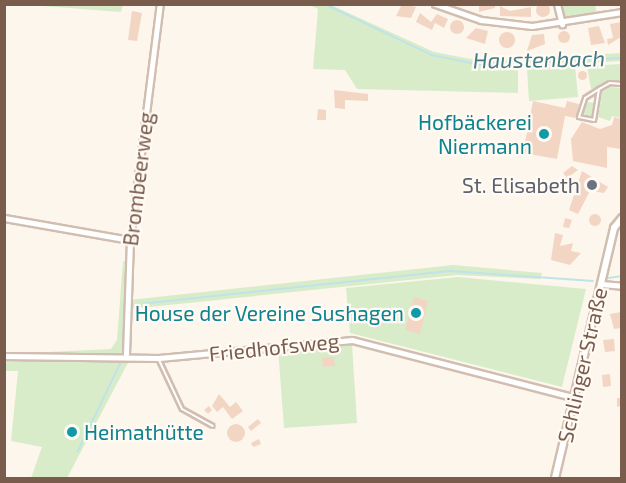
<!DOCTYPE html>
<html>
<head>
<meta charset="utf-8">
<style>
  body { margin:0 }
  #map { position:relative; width:626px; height:483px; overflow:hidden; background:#fdf6ec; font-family:"Exo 2",sans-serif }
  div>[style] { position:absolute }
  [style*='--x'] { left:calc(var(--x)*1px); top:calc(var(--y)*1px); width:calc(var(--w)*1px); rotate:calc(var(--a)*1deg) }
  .green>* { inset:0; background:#d8ecc9 }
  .round { border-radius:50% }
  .stream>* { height:1.5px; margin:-0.75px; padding:0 0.75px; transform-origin:0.75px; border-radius:0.75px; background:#bfe3e8 }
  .building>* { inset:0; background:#f3d5c3 }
  .roads { filter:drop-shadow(2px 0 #d1beb0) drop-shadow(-2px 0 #d1beb0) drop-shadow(0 2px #d1beb0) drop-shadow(0 -2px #d1beb0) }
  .service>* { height:2px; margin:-1px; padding:0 1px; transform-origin:1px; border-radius:1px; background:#fff }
  .minor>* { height:5px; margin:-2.5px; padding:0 2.5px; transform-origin:2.5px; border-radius:2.5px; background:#fff }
  .tertiary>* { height:6px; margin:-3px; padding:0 3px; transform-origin:3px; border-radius:3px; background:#fff }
  .dots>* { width:16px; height:16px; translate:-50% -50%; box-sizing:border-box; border:3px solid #fffaf3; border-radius:50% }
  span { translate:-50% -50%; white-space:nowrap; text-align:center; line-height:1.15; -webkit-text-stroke:4.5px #fffaf3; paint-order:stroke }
  .culture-label { font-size:21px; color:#0d838f }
  .right { translate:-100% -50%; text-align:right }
  .left { translate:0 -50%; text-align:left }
  .street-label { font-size:21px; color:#7a5c4d }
  .worship-label { font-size:21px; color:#5b616d }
  .water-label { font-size:22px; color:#437c86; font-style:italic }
  .frame { position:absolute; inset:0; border:6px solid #7a5c4d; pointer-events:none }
</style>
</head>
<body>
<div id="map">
  <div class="green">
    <i style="clip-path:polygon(30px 5px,123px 5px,121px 12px)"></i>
    <i style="clip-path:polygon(310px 5px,331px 5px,434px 52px,481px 61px,621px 53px,621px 61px,518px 67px,518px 93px,357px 89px,345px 70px,313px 69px,318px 9px)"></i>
    <i style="clip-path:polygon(561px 5px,595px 5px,597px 14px,566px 18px)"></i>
    <i style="clip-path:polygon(621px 64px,621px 80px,591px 89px,587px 66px)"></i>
    <i style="clip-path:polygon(575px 65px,578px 97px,529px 101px,527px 69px)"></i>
    <i style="clip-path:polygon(611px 87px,621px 88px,622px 118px,612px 116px,610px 121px,598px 117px,602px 92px)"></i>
    <i class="round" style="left:582px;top:102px;width:14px;height:14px"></i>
    <i style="clip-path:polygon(123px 261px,128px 261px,125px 353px,5px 354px,111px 349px,117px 340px)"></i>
    <i style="clip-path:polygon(453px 265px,542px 273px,540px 279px,457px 275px,130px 309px,129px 300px)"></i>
    <i style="clip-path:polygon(458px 277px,586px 289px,562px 387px,350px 333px,346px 288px)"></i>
    <i style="clip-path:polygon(352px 344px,357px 423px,284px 428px,278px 348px)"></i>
    <i style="clip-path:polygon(4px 359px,130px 359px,67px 478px,31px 478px,42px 447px,11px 441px,18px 371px,5px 371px)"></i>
  </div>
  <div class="stream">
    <i style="--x:325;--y:4;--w:119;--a:25.5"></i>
    <i style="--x:432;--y:55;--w:50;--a:11.5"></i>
    <i style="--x:481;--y:65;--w:141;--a:-2.8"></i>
    <i style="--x:609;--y:278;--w:13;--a:-9"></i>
    <i style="--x:131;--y:305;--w:322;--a:-6.1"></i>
    <i style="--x:451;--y:271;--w:142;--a:4"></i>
    <i style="--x:123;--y:351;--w:45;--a:-88.7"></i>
    <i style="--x:78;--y:451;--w:101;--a:-64.2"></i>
  </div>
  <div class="building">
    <i class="round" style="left:536px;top:3px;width:14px;height:14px"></i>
    <i style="clip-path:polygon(402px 4px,416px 7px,411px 18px,396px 16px)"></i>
    <i style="clip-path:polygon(479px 4px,495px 4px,495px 8px,479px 12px)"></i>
    <i style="clip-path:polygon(500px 6px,510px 11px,531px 7px,531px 17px,500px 16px)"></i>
    <i style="clip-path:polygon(132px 11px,142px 13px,137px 41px,128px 40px)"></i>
    <i style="clip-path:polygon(420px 13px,431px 22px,437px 14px,448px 19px,444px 28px,435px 23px,432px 30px,416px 22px)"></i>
    <i class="round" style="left:450px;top:20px;width:14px;height:14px"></i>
    <i style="clip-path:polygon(621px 22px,621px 37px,608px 45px,607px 39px,613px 38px,610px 24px)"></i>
    <i style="clip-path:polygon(599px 26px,605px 43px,591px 45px,588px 28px)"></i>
    <i style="clip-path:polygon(476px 28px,488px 31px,485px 44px,466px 38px)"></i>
    <i class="round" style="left:558px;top:31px;width:12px;height:12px"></i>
    <i class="round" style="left:499px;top:32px;width:16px;height:16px"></i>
    <i style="clip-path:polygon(544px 34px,545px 44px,527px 51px,532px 35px)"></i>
    <i class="round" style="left:577.5px;top:70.5px;width:9px;height:9px"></i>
    <i style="clip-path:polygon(334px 90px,368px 94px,368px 101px,345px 100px,345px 109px,335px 108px)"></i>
    <i style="clip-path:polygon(533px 101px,565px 108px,567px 101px,579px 104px,576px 118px,565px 116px,557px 159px,523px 153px)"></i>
    <i style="clip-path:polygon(318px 109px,326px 110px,326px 120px,317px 120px)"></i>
    <i style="clip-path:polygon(614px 117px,621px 119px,621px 149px,607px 147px,607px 168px,573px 161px,571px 139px,582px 122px,600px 129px,612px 125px)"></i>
    <i style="clip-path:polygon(572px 166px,578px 170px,567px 178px,563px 173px)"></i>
    <i style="clip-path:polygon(582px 171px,608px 187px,604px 193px,590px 191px,578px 214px,569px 210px)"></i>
    <i class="round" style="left:589px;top:214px;width:12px;height:12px"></i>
    <i style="clip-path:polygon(565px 218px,572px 220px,569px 228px,563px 227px)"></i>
    <i style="clip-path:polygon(555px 233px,563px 235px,560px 246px,573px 243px,571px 251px,581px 253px,570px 265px,551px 260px)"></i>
    <i style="clip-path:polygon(414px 297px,428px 301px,420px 334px,405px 330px)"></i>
    <i style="clip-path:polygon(621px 312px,621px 328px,614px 329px,610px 314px)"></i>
    <i style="clip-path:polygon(614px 339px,615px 351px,605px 352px,603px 340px)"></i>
    <i style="clip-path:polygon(329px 357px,334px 357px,335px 366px,323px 367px,322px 358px)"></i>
    <i style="clip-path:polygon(610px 374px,611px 386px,603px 387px,602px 375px)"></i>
    <i style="clip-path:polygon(219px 394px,230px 407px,236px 402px,243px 411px,232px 419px,223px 407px,217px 412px,212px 406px)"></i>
    <i style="clip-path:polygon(617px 398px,621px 398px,621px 406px,617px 407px)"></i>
    <i style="clip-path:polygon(209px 406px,212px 410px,208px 414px,204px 410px)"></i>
    <i style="clip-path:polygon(258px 419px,261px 423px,251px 431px,248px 427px)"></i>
    <i class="round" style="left:227px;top:424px;width:18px;height:18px"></i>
    <i class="round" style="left:66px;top:427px;width:12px;height:12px"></i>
    <i style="clip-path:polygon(259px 439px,261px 444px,253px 447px,251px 443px)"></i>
  </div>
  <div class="roads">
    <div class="service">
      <i style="--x:599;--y:89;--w:31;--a:99"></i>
      <i style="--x:594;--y:120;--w:15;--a:-169"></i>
      <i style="--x:579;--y:117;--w:20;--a:-72"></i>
      <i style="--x:585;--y:98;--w:19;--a:-32"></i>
      <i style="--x:601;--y:88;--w:10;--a:-29"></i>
      <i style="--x:610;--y:83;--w:12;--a:5"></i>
      <i style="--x:159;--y:360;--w:54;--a:64.9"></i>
      <i style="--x:182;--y:409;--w:35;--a:29"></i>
    </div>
    <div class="minor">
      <i style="--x:435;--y:4;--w:49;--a:19.2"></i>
      <i style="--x:481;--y:20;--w:51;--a:6.7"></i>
      <i style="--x:532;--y:26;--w:91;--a:-8.8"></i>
      <i style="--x:557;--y:4;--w:21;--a:76"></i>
      <i style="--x:4;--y:218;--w:128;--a:9.9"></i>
      <i style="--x:601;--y:284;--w:21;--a:5"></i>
      <i style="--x:126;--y:354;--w:114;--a:-88"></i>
      <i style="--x:130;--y:240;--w:238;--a:-82.8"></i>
      <i style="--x:4;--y:356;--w:155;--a:0.7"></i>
      <i style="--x:159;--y:358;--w:194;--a:-5.3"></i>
      <i style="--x:352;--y:340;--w:228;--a:14.5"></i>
    </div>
    <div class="tertiary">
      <i style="--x:555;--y:478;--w:257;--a:-76.7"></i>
      <i style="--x:614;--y:228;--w:13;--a:-51"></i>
    </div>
  </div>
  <div class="dots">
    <i style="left:544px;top:134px;background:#0f9aa8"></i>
    <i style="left:592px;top:185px;background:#6b7280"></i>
    <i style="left:416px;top:313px;background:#0f9aa8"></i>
    <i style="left:72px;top:432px;background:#0f9aa8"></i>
  </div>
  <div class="culture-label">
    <span class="right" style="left:532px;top:134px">Hofbäckerei<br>Niermann</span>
    <span class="right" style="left:404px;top:313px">House der Vereine Sushagen</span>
    <span class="left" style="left:84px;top:432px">Heimathütte</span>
  </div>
  <div class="street-label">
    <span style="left:138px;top:179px;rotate:-83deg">Brombeerweg</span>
    <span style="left:274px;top:347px;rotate:-6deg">Friedhofsweg</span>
    <span style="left:582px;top:365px;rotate:-77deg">Schlinger Straße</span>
  </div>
  <div class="worship-label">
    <span class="right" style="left:580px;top:185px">St. Elisabeth</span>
  </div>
  <div class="water-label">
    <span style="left:539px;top:59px;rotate:-1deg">Haustenbach</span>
  </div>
  <div class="frame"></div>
</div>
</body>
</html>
